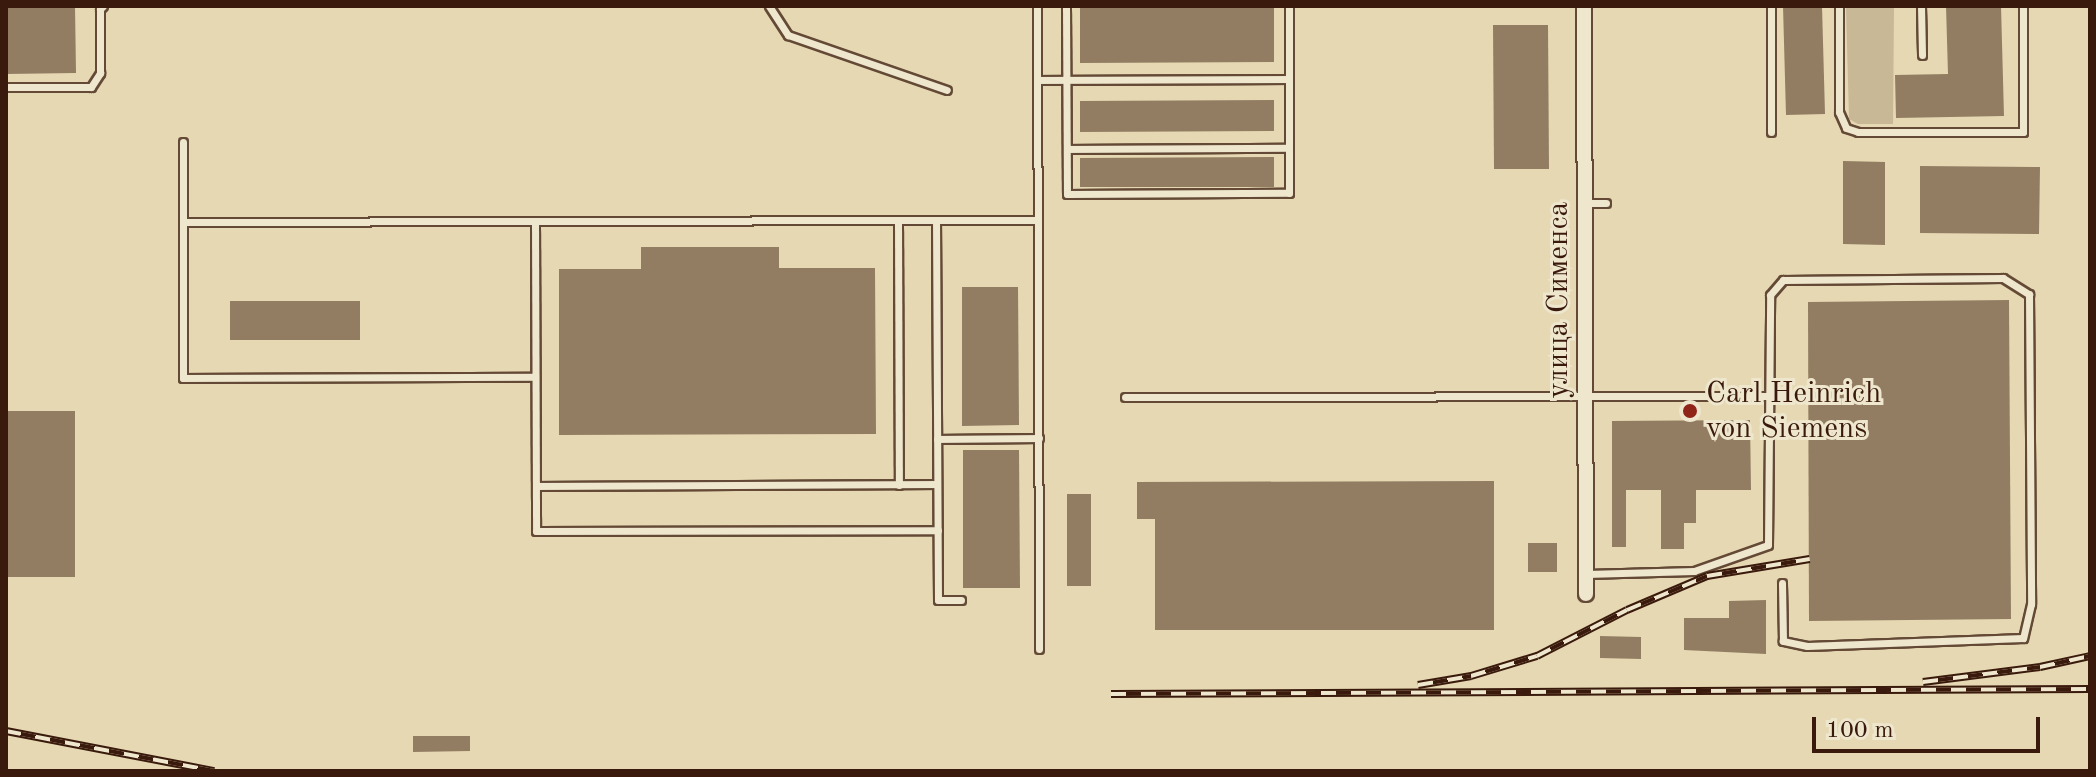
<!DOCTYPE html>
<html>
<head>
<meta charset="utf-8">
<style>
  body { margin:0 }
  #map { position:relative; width:2096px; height:777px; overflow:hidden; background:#e5d8b2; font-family:"Old Standard TT",serif }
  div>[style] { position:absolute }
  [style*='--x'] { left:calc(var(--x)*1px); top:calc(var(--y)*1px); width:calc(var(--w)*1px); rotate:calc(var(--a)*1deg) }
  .green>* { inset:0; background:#c8b896 }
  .building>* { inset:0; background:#927d62 }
  .roads { filter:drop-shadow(2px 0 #644a36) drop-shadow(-2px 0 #644a36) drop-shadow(0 2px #644a36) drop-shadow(0 -2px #644a36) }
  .service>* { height:7px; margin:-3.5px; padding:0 3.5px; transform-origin:3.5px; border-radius:3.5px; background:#eee6cd }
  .minor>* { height:14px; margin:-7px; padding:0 7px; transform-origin:7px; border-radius:7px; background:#eee6cd }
  .rail>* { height:8px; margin-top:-4px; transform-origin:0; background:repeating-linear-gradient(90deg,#eee6cd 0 15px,#391a0c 0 30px); box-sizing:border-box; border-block:2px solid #391a0c }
  .dots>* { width:22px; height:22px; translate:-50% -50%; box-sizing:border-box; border:4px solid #eee6cd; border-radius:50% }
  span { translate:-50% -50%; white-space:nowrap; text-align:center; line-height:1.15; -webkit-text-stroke:6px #eee6cd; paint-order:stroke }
  .street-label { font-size:30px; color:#391a0c }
  .poi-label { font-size:30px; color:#391a0c }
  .left { translate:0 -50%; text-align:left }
  .frame { position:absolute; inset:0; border:8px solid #391a0c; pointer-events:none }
  .scale { position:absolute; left:1812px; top:717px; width:228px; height:36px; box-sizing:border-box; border:4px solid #391a0c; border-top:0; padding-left:10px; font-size:24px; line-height:28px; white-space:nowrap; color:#391a0c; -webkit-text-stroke:6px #eee6cd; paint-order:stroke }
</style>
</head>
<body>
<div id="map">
  <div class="green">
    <i style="clip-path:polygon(1846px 6px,1894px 6px,1893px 124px,1858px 124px,1849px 119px)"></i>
  </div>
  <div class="building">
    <i style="clip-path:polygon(6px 6px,75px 6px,76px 73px,6px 74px)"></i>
    <i style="clip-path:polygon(1080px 6px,1274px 6px,1274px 62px,1080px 63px)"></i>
    <i style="clip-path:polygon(1783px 6px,1822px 6px,1825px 114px,1786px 115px)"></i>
    <i style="clip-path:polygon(1946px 6px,2001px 6px,2004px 116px,1896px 118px,1895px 75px,1948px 74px)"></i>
    <i style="clip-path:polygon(1493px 25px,1548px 25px,1549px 169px,1494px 169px)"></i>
    <i style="clip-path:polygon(1274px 100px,1274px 131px,1080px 132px,1080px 101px)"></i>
    <i style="clip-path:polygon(1274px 157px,1274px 187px,1080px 187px,1080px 158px)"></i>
    <i style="clip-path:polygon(1843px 161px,1885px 162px,1885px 245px,1843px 244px)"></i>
    <i style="clip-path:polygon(1920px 166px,2040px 167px,2039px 234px,1920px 233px)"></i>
    <i style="clip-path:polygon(641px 247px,779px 247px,779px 268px,875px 268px,876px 434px,559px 435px,559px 269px,641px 269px)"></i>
    <i style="clip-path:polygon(962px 287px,1018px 287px,1019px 425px,962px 426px)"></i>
    <i style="clip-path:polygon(2009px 300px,2011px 619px,1809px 621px,1808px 302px)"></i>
    <i style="clip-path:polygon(230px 301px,360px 301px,360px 340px,230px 340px)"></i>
    <i style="clip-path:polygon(6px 411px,75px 411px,75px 577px,6px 577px)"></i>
    <i style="clip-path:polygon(1750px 420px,1751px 490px,1696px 490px,1696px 523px,1684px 523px,1684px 549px,1661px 549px,1661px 490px,1626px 490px,1626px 547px,1612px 547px,1612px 421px)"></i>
    <i style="clip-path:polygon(963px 450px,1019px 450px,1020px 588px,963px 588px)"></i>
    <i style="clip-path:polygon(1494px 481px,1494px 630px,1155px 630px,1155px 519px,1137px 519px,1137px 482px)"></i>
    <i style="clip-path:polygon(1067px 494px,1091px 494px,1091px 586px,1067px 586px)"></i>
    <i style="clip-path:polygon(1528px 543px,1557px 543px,1557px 572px,1528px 572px)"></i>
    <i style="clip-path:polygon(1766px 600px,1766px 654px,1684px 650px,1684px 618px,1729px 618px,1729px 601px)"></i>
    <i style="clip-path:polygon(1600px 636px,1641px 637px,1641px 659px,1600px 658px)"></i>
    <i style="clip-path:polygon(413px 736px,470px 736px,470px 751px,413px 752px)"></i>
  </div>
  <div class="roads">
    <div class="service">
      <i style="--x:769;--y:6;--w:35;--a:57"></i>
      <i style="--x:788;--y:35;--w:168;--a:19.1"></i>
      <i style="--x:1037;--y:6;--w:643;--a:89.82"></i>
      <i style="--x:1066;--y:6;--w:188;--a:89.7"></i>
      <i style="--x:1067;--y:194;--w:222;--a:-0.3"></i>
      <i style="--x:1289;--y:193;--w:187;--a:-90"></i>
      <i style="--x:1839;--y:6;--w:106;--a:90"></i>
      <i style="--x:1839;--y:112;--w:17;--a:66"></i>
      <i style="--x:1846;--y:128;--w:13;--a:18"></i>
      <i style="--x:1858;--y:132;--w:165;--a:0"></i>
      <i style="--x:2023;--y:132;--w:126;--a:-90"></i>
      <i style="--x:1921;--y:6;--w:49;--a:88.8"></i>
      <i style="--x:1037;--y:80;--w:252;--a:-0.2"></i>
      <i style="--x:6;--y:87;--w:85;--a:0"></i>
      <i style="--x:91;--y:87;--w:17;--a:-57"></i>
      <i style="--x:100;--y:73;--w:64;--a:-90"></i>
      <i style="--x:100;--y:9;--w:4;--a:-45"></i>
      <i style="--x:1771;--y:132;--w:126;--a:-90"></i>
      <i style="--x:183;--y:142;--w:236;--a:90"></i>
      <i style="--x:183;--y:378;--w:352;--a:-0.2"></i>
      <i style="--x:1067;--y:149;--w:222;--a:-0.3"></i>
      <i style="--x:1585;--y:203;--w:21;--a:0"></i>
      <i style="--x:898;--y:220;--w:265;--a:89.8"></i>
      <i style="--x:535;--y:221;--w:310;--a:89.8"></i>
      <i style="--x:536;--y:531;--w:402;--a:-0.1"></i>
      <i style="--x:183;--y:222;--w:753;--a:-0.15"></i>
      <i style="--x:1125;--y:397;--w:656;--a:-0.09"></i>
      <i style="--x:937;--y:439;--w:102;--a:-0.6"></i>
      <i style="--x:536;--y:486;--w:401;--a:-0.3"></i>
      <i style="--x:1586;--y:574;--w:108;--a:-1.6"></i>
      <i style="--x:1694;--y:571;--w:78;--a:-19.4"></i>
      <i style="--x:1768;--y:545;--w:250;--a:-89.5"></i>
      <i style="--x:1770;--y:295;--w:20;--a:-49"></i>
      <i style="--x:1783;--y:280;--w:220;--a:-0.5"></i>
      <i style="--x:2003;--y:278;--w:31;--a:32"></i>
      <i style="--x:2029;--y:294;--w:310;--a:89.6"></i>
      <i style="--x:2031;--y:604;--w:35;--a:103"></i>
      <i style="--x:2023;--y:638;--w:216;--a:177.9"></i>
      <i style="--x:1807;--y:646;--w:25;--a:-168"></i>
      <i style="--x:1783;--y:641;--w:58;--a:-91"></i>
      <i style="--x:961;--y:600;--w:23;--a:180"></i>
      <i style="--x:938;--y:600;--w:380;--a:-90.3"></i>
      <i style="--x:936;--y:220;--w:102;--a:0"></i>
    </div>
    <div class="minor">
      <i style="--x:1584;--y:6;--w:588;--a:89.81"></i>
    </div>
  </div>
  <div class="rail">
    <i style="--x:1923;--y:682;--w:118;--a:-7.3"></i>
    <i style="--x:2040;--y:667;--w:51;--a:-12.4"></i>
    <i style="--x:1418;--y:685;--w:54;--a:-9.6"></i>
    <i style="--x:1471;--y:676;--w:69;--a:-16.9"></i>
    <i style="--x:1537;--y:656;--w:101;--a:-27.1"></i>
    <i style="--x:1627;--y:610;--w:87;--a:-23"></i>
    <i style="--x:1707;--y:576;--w:104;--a:-9.4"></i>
    <i style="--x:1111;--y:694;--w:979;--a:-0.29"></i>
    <i style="--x:6;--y:731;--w:212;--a:10.9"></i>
  </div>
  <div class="dots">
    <i style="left:1690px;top:411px;background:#8f2418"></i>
  </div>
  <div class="street-label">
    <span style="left:1559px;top:300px;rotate:-90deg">улица Сименса</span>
  </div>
  <div class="poi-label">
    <span class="left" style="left:1706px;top:411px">Carl Heinrich<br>von Siemens</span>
  </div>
  <div class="frame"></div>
  <div class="scale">100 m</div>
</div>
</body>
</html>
